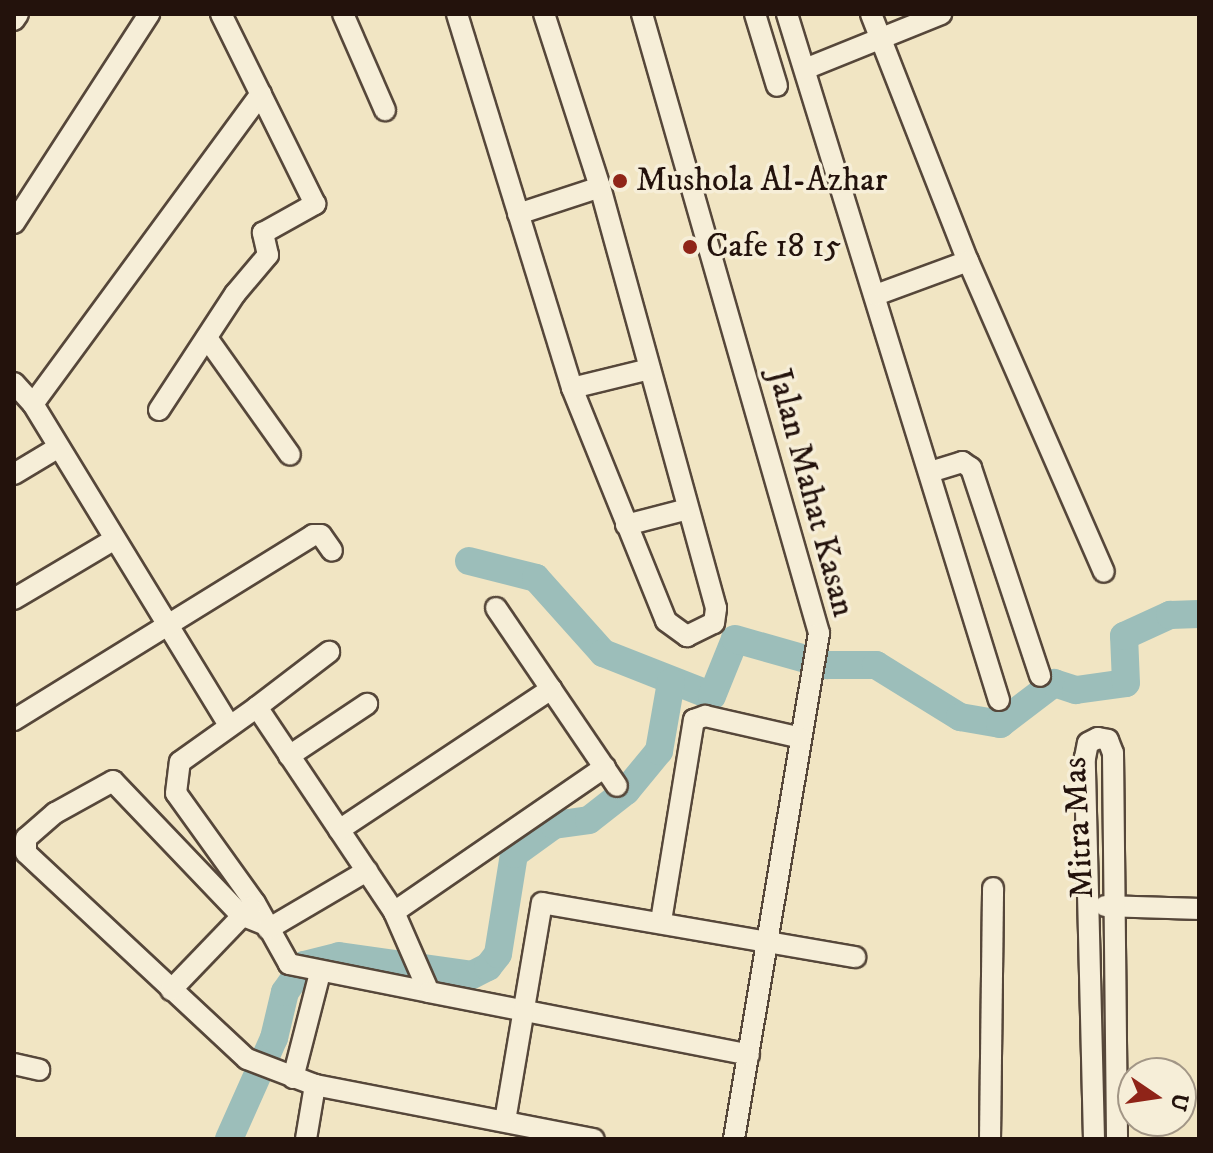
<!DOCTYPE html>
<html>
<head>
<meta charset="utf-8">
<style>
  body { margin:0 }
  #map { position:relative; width:1213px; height:1153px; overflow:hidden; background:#f1e5c3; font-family:"IM FELL DW Pica",serif }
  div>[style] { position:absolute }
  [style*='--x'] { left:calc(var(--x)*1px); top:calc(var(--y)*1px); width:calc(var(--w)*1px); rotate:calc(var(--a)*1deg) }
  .river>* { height:28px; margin:-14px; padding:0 14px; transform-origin:14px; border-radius:14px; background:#9cbeba }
  .roads { filter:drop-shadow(2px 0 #56473a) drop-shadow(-2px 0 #56473a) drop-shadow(0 2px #56473a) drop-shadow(0 -2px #56473a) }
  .minor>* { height:20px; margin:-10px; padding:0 10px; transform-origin:10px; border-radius:10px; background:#f6eed8 }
  .dots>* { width:22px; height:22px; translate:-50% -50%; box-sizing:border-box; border:4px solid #f6eed8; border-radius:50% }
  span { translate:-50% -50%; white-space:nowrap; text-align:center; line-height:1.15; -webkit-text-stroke:7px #f6eed8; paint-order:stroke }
  .poi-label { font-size:34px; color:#23120c }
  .left { translate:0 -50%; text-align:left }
  .street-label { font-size:34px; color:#23120c }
  .frame { position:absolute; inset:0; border:16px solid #23120c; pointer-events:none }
  .north { position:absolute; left:1117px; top:1057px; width:80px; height:80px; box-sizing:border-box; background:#f6eed8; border:2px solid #a29686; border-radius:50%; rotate:103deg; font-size:22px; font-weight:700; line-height:32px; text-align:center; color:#23120c }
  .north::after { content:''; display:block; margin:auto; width:28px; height:36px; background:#8f2418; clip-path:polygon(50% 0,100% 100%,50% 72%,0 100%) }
</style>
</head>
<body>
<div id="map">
  <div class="river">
    <i style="--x:469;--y:561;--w:69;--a:14.2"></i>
    <i style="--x:536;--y:578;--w:101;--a:48.2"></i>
    <i style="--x:603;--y:653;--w:117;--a:21.5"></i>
    <i style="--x:712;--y:696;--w:61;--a:-68"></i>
    <i style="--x:735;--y:639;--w:96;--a:15.8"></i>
    <i style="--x:827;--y:665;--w:49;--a:0"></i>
    <i style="--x:876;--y:665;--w:99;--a:31.8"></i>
    <i style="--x:960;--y:717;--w:41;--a:9.9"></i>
    <i style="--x:1000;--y:724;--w:68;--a:-37.2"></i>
    <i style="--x:1054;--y:683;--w:23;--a:18"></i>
    <i style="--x:1076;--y:690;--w:50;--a:-8"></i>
    <i style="--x:1126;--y:683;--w:47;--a:-92.4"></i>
    <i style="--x:1124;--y:636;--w:51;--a:-24.5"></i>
    <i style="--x:1170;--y:615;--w:29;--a:-2"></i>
    <i style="--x:229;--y:1139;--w:111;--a:-66"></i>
    <i style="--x:274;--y:1038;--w:47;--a:-76.6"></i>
    <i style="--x:285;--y:992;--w:33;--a:-55"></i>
    <i style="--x:304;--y:965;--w:36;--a:-14"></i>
    <i style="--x:339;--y:956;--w:134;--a:8.1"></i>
    <i style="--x:472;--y:975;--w:18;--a:-27"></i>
    <i style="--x:488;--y:967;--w:16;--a:-52"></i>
    <i style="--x:498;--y:954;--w:101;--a:-80.9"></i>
    <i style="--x:514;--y:854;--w:49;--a:-35.9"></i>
    <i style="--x:554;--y:825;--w:35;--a:-8"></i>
    <i style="--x:589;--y:820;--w:47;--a:-38.1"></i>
    <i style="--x:626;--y:791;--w:52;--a:-50.5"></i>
    <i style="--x:659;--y:751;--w:70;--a:-80.1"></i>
  </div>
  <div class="roads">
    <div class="minor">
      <i style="--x:343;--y:14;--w:105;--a:66.4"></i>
      <i style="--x:457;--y:14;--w:391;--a:72.9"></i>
      <i style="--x:572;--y:388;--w:251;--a:68"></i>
      <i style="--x:666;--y:621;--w:26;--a:36"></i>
      <i style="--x:687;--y:636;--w:30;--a:-26"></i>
      <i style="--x:714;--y:623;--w:15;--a:-82"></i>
      <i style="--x:716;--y:608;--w:437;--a:-105.4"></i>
      <i style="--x:600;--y:187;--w:182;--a:-107.9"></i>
      <i style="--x:642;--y:14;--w:644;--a:74.04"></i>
      <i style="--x:819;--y:633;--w:513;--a:99.54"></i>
      <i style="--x:755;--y:14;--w:75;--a:73"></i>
      <i style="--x:787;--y:14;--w:718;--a:72.83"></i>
      <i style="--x:871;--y:14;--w:265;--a:68.6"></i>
      <i style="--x:968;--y:261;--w:339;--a:66.4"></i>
      <i style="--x:14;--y:20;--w:7;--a:-56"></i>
      <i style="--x:805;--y:69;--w:147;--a:-22"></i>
      <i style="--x:518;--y:214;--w:86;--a:-18.2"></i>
      <i style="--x:14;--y:223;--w:249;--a:-57.1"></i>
      <i style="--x:876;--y:295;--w:98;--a:-20.3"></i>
      <i style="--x:207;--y:338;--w:143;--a:54.6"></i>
      <i style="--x:14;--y:383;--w:28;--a:48"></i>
      <i style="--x:33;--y:404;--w:374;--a:58.6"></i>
      <i style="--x:572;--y:388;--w:80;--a:-13.7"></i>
      <i style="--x:33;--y:404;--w:385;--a:-53.7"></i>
      <i style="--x:159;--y:410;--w:139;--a:-56.8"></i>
      <i style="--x:235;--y:294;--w:51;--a:-49.8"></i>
      <i style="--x:268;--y:255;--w:23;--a:-103"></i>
      <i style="--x:263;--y:233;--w:60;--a:-29.1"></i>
      <i style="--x:315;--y:204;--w:212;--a:-116.3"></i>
      <i style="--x:930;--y:472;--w:34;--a:-17"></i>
      <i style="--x:962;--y:462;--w:11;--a:34"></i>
      <i style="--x:971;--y:468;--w:219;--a:71.6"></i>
      <i style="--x:14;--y:474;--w:52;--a:-31"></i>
      <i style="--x:626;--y:525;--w:64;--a:-14.5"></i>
      <i style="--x:14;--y:599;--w:117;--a:-30.7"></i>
      <i style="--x:496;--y:608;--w:215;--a:55.8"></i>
      <i style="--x:257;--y:707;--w:247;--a:56.2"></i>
      <i style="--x:394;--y:912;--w:87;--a:66.4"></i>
      <i style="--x:429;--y:992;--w:143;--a:-168.7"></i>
      <i style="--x:289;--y:964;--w:70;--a:-119.1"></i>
      <i style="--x:255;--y:903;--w:135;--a:-125.7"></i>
      <i style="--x:176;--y:793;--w:31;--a:-83"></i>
      <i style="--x:180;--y:762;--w:95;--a:-35.5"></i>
      <i style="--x:257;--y:707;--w:91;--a:-37.4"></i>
      <i style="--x:14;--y:720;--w:352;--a:-31.7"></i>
      <i style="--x:313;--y:535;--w:8;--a:0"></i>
      <i style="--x:321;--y:535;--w:19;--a:55"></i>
      <i style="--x:289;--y:756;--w:94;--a:-33.7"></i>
      <i style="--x:339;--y:830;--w:255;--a:-33.6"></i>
      <i style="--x:1105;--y:906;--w:94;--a:1.8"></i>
      <i style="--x:394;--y:912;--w:256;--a:-34.5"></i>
      <i style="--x:661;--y:921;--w:204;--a:-80.7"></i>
      <i style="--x:694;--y:720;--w:12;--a:-20"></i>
      <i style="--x:705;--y:716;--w:98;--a:12.9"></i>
      <i style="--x:266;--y:925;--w:27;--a:-158"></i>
      <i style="--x:241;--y:915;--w:185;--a:-133.7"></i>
      <i style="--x:113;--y:781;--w:66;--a:151.1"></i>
      <i style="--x:55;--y:813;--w:38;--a:139"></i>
      <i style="--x:26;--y:838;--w:15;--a:90"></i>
      <i style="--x:26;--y:853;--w:302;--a:43"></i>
      <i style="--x:247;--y:1059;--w:73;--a:20.9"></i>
      <i style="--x:315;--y:1085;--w:284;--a:11"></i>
      <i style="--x:268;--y:929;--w:115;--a:-30.4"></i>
      <i style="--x:171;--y:990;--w:115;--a:-46.1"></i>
      <i style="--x:429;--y:992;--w:326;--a:11.1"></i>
      <i style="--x:14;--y:1064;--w:26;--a:13"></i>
      <i style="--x:293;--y:1078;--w:108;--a:-75.6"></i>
      <i style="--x:505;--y:1121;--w:221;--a:-80.4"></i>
      <i style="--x:542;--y:903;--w:318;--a:9.8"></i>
      <i style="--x:306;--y:1139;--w:55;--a:-80.5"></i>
      <i style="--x:990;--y:1139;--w:251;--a:-89.3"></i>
      <i style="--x:1094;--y:1139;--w:381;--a:-91.4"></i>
      <i style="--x:1085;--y:758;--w:15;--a:-79"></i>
      <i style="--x:1088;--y:743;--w:11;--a:-27"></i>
      <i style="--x:1098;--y:738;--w:10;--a:11"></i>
      <i style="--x:1108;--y:740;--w:14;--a:69"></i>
      <i style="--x:1113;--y:753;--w:386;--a:89.4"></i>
    </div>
  </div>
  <div class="dots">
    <i style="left:620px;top:181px;background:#8f2418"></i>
    <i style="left:690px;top:247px;background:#8f2418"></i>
  </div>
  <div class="poi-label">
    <span class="left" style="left:636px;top:181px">Mushola Al-Azhar</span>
    <span class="left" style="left:706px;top:247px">Cafe 18 15</span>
  </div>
  <div class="street-label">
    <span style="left:811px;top:493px;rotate:75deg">Jalan Mahat Kasan</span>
    <span style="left:1079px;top:828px;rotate:-93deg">Mitra Mas</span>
  </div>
  <div class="frame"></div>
  <div class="north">U</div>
</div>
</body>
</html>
